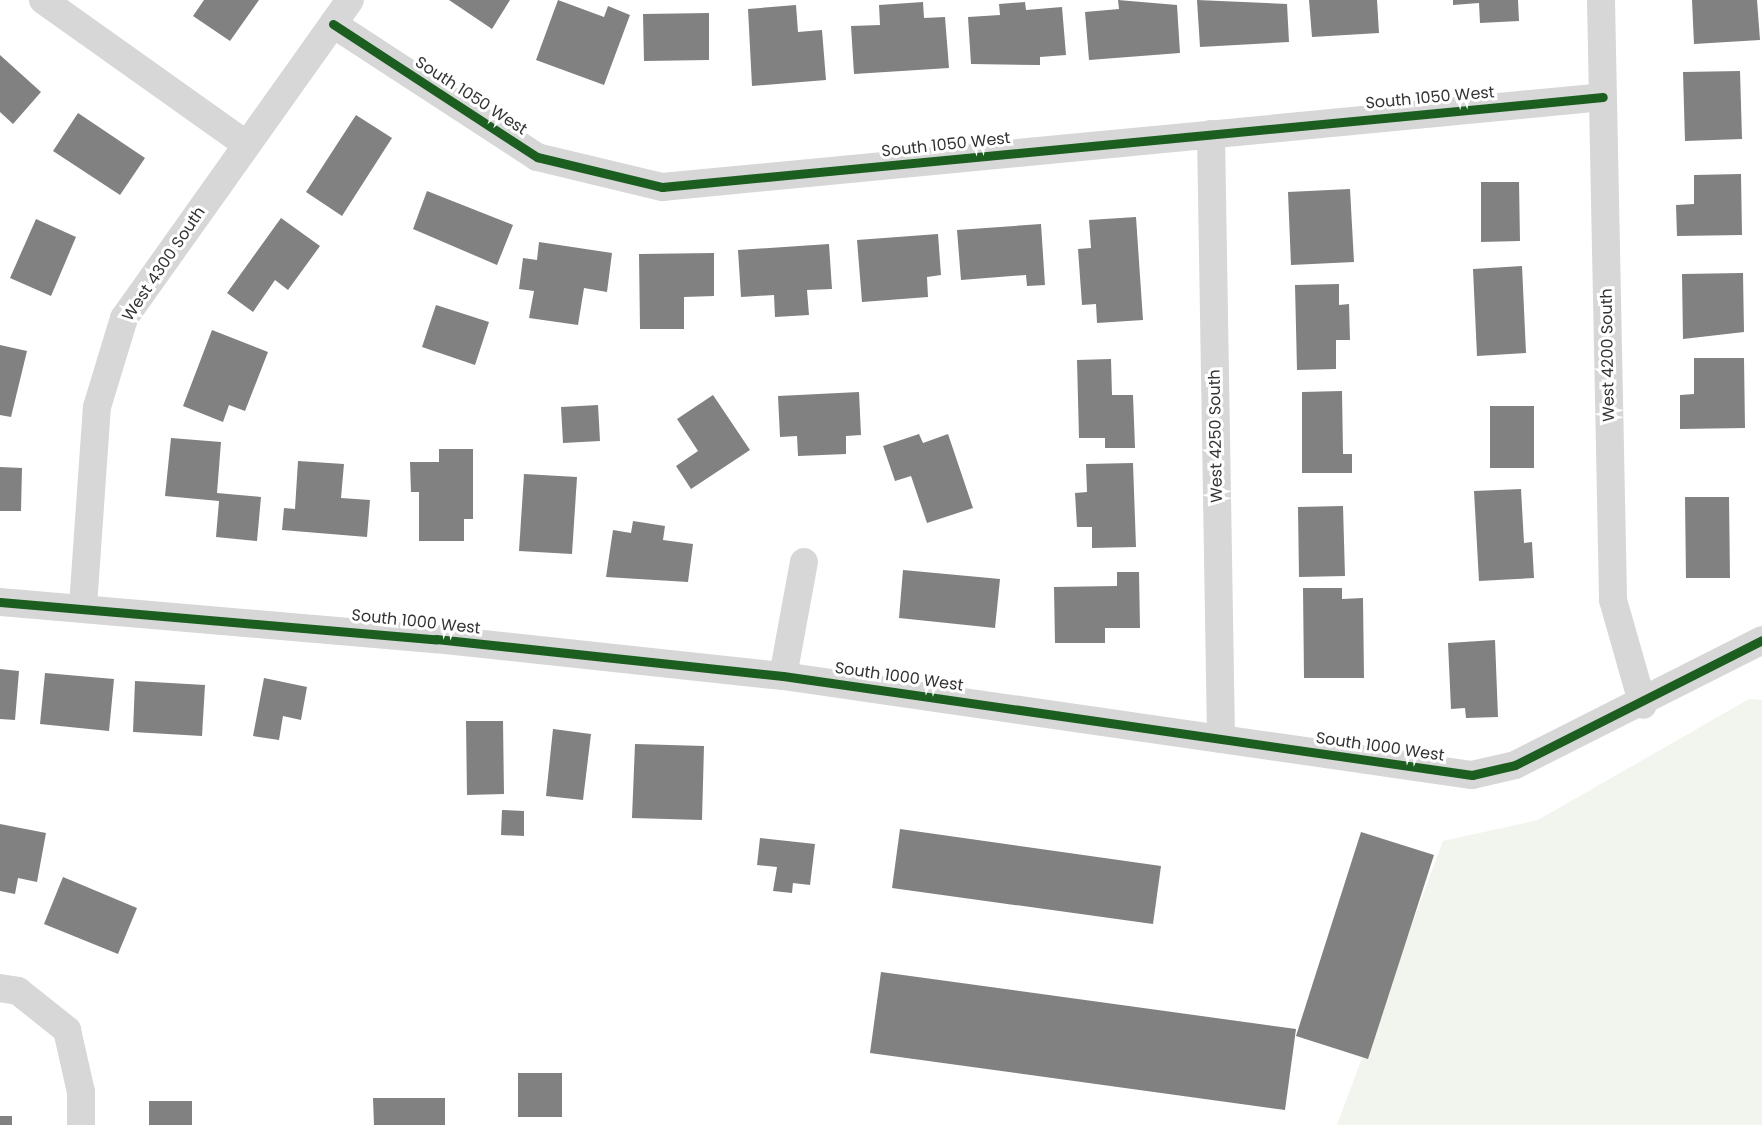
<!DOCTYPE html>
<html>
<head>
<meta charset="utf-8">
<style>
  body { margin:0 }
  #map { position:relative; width:1762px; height:1125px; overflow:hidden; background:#fff; font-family:Poppins,sans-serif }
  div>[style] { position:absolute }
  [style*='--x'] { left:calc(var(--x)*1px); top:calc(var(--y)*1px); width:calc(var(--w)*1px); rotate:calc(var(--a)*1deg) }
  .green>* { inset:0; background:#f1f5ed }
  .building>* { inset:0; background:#818181 }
  .street>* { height:28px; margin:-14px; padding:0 14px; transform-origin:14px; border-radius:14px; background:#d7d7d7 }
  .cycleway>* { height:9px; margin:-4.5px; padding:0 4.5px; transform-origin:4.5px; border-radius:4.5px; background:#1b5e20 }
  span { translate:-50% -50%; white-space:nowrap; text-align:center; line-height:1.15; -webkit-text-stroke:6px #fff; paint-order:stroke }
  .street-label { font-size:16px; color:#333 }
</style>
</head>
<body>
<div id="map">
  <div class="green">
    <i style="clip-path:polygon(1749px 699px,1762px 700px,1762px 1125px,1337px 1125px,1443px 841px,1538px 820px)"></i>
  </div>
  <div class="building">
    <i style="clip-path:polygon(204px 0,259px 0,230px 41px,193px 16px)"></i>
    <i style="clip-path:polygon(449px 0,510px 0,492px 29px)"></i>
    <i style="clip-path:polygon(558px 0,604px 17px,608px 6px,630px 15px,604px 85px,536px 60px)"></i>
    <i style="clip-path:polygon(1118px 0,1177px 5px,1180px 53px,1089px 60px,1085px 12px,1119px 9px)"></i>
    <i style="clip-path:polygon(1197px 0,1287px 4px,1289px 42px,1200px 47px)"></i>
    <i style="clip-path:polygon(1309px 0,1377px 0,1379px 33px,1312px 37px)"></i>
    <i style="clip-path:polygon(1453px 0,1518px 0,1519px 21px,1480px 23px,1479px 3px,1453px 5px)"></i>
    <i style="clip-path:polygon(1692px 0,1757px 0,1760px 40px,1694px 44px)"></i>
    <i style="clip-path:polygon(923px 2px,924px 18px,945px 17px,949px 68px,854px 74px,851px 26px,880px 25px,879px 5px)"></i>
    <i style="clip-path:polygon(1025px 2px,1026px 10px,1062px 7px,1066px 55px,1040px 57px,1040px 65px,971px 64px,968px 17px,1000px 15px,999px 4px)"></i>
    <i style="clip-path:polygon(796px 5px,798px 32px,822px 30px,826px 80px,752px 86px,748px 9px)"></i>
    <i style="clip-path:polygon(709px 13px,709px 60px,644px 61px,643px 14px)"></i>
    <i style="clip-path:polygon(0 55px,41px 92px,13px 124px,0 112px)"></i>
    <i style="clip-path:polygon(1740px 71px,1742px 139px,1685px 141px,1683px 72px)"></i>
    <i style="clip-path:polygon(78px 113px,145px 158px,120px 195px,53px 151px)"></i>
    <i style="clip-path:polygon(356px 115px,392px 138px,342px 216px,306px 192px)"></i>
    <i style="clip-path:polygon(1741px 174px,1742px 235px,1677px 236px,1676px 205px,1694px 204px,1694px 175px)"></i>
    <i style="clip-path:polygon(1481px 182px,1519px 182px,1520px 241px,1481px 242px)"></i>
    <i style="clip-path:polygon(1350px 189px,1354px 262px,1291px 265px,1288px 192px)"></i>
    <i style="clip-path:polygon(427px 191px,513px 225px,497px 265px,413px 229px)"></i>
    <i style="clip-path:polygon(1136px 217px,1143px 320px,1097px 323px,1096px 304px,1082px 305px,1078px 249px,1091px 248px,1089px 220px)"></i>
    <i style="clip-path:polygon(281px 218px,320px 246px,288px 290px,275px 280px,253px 312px,227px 293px)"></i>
    <i style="clip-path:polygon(36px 219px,76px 237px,51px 296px,10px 278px)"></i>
    <i style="clip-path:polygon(1041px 224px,1045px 285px,1027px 286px,1026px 275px,961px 280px,957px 230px)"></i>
    <i style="clip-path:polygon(938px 234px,941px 275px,927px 277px,928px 297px,862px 302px,857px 240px)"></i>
    <i style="clip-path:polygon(539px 242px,612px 253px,607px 292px,584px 288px,578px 325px,529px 318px,534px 291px,519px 289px,523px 258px,537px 260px)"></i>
    <i style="clip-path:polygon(829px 244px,832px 289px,807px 290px,809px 315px,775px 317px,774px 295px,741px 297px,738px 250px)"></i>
    <i style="clip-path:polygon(714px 253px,714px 296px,684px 297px,684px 329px,640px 329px,639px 254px)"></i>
    <i style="clip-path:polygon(1522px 266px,1526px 353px,1477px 356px,1473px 269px)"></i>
    <i style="clip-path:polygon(1743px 273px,1744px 332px,1683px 339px,1682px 274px)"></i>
    <i style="clip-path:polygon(1339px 284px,1339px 305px,1349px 304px,1350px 340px,1336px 340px,1336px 369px,1297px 370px,1295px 285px)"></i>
    <i style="clip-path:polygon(436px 305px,489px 322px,475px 365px,422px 347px)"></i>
    <i style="clip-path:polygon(212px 330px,268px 352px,245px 411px,229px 405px,223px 422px,183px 406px)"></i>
    <i style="clip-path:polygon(0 345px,27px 351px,11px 417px,0 415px)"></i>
    <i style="clip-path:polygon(1694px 358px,1744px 358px,1745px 428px,1680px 429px,1680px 395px,1694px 394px)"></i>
    <i style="clip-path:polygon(1111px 359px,1112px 395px,1133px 395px,1135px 448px,1105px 448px,1105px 438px,1079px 438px,1077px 360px)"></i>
    <i style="clip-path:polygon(1342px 391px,1343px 454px,1352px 454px,1352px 473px,1302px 473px,1302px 392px)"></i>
    <i style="clip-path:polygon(859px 392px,861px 435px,846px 436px,846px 454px,798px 456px,797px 436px,780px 437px,778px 396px)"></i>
    <i style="clip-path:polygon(713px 395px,750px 450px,691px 489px,676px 466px,698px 451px,677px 419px)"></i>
    <i style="clip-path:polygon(598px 405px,600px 441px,563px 443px,561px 407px)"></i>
    <i style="clip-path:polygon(1490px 406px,1534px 406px,1534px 468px,1490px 468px)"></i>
    <i style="clip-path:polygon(919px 434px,923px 443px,948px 434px,973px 508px,927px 523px,911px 476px,895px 481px,883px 446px)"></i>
    <i style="clip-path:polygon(171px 438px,221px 442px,217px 493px,261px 497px,257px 541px,216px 537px,219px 501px,165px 496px)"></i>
    <i style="clip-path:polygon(439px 449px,473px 449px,473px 519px,464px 519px,464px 541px,419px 541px,419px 492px,411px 492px,410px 462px,439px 462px)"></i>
    <i style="clip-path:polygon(298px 461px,344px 464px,341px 498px,370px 500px,367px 537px,282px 530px,284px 508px,295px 509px)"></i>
    <i style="clip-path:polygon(1133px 463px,1136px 547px,1092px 548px,1092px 527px,1077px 527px,1075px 493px,1087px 492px,1086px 464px)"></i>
    <i style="clip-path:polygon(0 467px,22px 468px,21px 511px,0 511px)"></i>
    <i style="clip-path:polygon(524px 474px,577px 477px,572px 554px,519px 551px)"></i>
    <i style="clip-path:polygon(1521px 489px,1524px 543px,1532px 542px,1534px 578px,1479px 581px,1474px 491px)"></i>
    <i style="clip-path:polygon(1685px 497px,1729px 497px,1730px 578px,1686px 578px)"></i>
    <i style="clip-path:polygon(1343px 506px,1345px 576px,1299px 577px,1298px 507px)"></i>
    <i style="clip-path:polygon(633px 521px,665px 526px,663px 540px,693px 544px,688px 582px,606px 577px,613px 530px,631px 533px)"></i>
    <i style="clip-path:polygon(903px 570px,1000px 579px,995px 628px,899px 618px)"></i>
    <i style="clip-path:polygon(1117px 572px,1139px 572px,1140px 628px,1105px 628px,1105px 643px,1055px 643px,1054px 587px,1117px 586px)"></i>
    <i style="clip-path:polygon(1303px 588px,1342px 588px,1342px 599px,1363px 598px,1364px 678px,1304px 678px)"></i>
    <i style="clip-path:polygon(1495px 640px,1498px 717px,1466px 718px,1465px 708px,1451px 709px,1448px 643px)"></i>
    <i style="clip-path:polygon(0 669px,19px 671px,15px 720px,0 719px)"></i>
    <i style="clip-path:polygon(45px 673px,114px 679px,109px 731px,40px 724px)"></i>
    <i style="clip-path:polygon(264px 678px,307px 687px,301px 720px,283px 716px,279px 740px,253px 736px)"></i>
    <i style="clip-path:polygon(135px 681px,205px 685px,202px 736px,133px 732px)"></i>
    <i style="clip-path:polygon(466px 721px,503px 721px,504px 794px,467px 795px)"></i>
    <i style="clip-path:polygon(553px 729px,591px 734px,583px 800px,546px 796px)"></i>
    <i style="clip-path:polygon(635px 744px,704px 746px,702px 820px,632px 818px)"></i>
    <i style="clip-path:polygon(502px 810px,524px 811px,524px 836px,501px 835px)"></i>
    <i style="clip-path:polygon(0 824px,46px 833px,37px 882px,18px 878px,15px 894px,0 891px)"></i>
    <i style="clip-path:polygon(900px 829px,1161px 866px,1153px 924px,892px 888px)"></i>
    <i style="clip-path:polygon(1361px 832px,1434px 855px,1368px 1059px,1296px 1036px)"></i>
    <i style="clip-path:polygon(760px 838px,815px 844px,810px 885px,793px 883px,792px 893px,773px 891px,777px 867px,757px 865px)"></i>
    <i style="clip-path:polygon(63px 877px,137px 908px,118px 954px,44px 924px)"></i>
    <i style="clip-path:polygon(881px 972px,1296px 1029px,1285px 1110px,870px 1053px)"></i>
    <i style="clip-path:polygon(518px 1073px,562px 1073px,562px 1117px,518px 1117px)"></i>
    <i style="clip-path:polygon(373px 1098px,445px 1098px,445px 1125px,374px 1125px)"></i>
    <i style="clip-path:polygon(149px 1101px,192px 1101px,192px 1125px,149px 1125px)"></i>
    <i style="clip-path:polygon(0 1116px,12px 1116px,12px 1125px,0 1125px)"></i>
  </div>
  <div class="street">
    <i style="--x:43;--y:0;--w:250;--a:35.4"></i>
    <i style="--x:1601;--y:0;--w:600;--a:88.85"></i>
    <i style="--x:1613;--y:600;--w:109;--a:74.1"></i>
    <i style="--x:333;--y:24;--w:244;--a:33.1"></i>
    <i style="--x:537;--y:157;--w:129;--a:13.5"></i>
    <i style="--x:662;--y:187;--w:945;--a:-5.46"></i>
    <i style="--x:1211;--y:134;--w:605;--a:89.05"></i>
    <i style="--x:0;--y:602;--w:438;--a:4.9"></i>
    <i style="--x:436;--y:639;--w:349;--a:6.1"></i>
    <i style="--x:783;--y:676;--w:696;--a:8.18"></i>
    <i style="--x:1472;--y:775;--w:44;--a:-13.1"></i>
    <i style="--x:1515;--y:765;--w:277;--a:-26.8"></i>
    <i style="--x:83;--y:606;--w:199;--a:-86"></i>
    <i style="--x:97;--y:407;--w:93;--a:-73.1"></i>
    <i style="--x:124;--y:318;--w:390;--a:-54.6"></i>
    <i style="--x:783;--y:676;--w:116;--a:-79.6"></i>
    <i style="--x:0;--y:988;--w:18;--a:9"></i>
    <i style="--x:18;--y:991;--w:63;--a:38.5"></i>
    <i style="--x:67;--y:1030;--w:64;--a:77.3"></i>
    <i style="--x:81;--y:1092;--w:33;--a:90"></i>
  </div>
  <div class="cycleway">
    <i style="--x:333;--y:24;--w:244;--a:33.1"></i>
    <i style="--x:537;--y:157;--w:129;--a:13.5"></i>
    <i style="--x:662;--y:187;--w:945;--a:-5.46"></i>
    <i style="--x:0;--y:602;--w:438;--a:4.9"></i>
    <i style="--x:436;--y:639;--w:349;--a:6.1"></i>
    <i style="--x:783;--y:676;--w:696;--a:8.18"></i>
    <i style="--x:1472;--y:775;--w:44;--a:-13.1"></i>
    <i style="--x:1515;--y:765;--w:277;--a:-26.8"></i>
  </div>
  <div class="street-label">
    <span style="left:471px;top:96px;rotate:33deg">South 1050 West</span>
    <span style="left:1430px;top:98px;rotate:-5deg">South 1050 West</span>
    <span style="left:946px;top:145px;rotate:-6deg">South 1050 West</span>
    <span style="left:164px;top:264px;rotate:-56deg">West 4300 South</span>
    <span style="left:1608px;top:355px;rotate:-91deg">West 4200 South</span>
    <span style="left:1216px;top:436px;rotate:-91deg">West 4250 South</span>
    <span style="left:416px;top:622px;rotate:6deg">South 1000 West</span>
    <span style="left:899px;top:677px;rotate:8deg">South 1000 West</span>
    <span style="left:1380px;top:747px;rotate:8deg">South 1000 West</span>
  </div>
</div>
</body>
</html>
